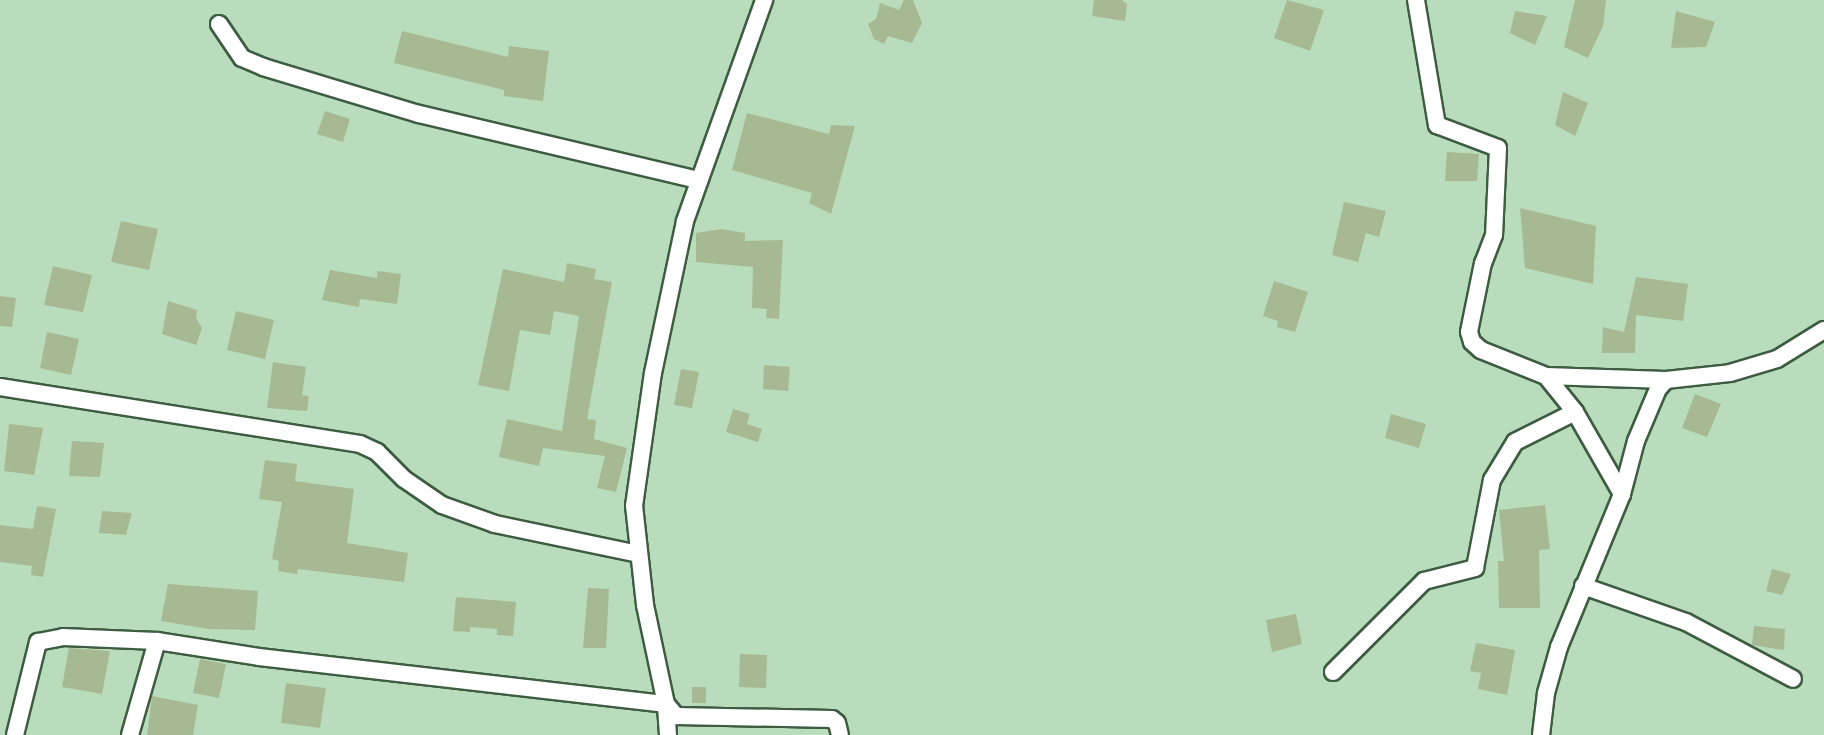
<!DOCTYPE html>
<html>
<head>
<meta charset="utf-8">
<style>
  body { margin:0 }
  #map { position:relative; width:1824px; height:735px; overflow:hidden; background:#b8dcbc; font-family:"IBM Plex Serif",serif }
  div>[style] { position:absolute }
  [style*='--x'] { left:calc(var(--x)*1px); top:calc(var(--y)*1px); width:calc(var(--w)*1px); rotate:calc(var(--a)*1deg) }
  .building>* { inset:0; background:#a7b992 }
  .roads { filter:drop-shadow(2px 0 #3d5c41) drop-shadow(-2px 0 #3d5c41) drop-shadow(0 2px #3d5c41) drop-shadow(0 -2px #3d5c41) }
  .minor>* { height:16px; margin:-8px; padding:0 8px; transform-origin:8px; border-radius:8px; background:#fff }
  span { translate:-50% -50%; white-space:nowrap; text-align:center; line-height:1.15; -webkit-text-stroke:6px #e5f7e7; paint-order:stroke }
</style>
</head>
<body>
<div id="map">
  <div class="building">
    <i style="clip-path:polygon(904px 0,913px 0,922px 23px,912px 43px,888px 36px,884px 44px,874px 39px,868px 24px,876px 19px,880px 3px,899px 10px)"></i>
    <i style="clip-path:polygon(1094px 0,1122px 0,1127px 4px,1125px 21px,1092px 16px)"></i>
    <i style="clip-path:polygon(1287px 0,1324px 10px,1310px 51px,1274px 38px)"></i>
    <i style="clip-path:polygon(1575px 0,1606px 0,1603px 26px,1588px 58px,1564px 47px)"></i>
    <i style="clip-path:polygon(1515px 11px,1547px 16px,1535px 45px,1510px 33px)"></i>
    <i style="clip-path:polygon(1676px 11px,1715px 22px,1706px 47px,1671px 48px)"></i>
    <i style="clip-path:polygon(402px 31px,508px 57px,509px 46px,549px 51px,543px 101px,504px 96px,504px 90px,394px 63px)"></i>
    <i style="clip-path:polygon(1563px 92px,1588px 103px,1575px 136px,1555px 125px)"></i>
    <i style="clip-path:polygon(325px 111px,350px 119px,343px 142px,317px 134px)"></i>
    <i style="clip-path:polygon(747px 113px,829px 134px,831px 125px,855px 126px,831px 214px,809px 203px,812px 193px,732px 170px)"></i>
    <i style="clip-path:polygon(1447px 152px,1479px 154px,1477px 181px,1445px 181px)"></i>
    <i style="clip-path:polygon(1344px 202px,1386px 211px,1379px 237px,1366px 233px,1358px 262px,1332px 255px)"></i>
    <i style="clip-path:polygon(1520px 208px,1596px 226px,1593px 284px,1525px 268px)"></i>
    <i style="clip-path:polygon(121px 221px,158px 229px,149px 270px,111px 262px)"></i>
    <i style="clip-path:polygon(722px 229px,745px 233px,745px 241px,783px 240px,779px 319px,766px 318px,767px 309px,752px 308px,753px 267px,696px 262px,696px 233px)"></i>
    <i style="clip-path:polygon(567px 263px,596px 269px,594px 279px,612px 282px,587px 419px,596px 420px,594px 439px,627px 448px,616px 492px,597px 488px,605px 456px,543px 448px,539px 466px,499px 457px,507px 419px,562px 431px,579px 316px,554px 311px,550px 335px,520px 330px,509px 391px,478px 385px,503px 269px,564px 282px)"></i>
    <i style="clip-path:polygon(53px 266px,92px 275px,83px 312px,44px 305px)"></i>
    <i style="clip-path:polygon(330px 270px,377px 278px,377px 271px,401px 274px,397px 304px,360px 299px,359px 307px,322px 300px)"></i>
    <i style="clip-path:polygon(1636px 277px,1688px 284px,1683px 321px,1636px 315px,1635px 353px,1602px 353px,1603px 327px,1624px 332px)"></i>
    <i style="clip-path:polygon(1274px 281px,1308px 292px,1295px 332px,1277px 327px,1278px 321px,1263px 316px)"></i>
    <i style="clip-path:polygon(0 296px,16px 298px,12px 327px,0 326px)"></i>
    <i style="clip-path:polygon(168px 301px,197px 310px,196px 318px,202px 328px,196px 345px,162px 334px)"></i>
    <i style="clip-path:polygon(236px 311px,274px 320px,265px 359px,227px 350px)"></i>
    <i style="clip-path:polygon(47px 332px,79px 339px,71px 375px,40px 368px)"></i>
    <i style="clip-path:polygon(273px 362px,306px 367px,302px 395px,309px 396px,307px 411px,267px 408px)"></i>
    <i style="clip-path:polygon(764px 365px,790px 367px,788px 391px,763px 389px)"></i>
    <i style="clip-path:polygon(681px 369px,699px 372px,692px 408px,674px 405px)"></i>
    <i style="clip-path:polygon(1695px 394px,1721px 404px,1707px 437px,1682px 428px)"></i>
    <i style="clip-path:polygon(733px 409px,750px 414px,747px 424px,762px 429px,758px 442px,726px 432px)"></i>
    <i style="clip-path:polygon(1391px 414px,1426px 424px,1419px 448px,1385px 438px)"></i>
    <i style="clip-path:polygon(9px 424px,43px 428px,34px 475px,4px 471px)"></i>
    <i style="clip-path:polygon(72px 441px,104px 443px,100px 477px,69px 476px)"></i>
    <i style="clip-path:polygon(265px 460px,297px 464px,295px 481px,354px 489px,347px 543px,408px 553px,404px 582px,298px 569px,297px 574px,278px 571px,279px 561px,272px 559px,282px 502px,259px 499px)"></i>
    <i style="clip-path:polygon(1545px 505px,1550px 549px,1539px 550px,1540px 608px,1499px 608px,1498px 561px,1504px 561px,1499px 510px)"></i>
    <i style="clip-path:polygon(37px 506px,56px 509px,43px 577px,31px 575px,32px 566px,0 562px,0 525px,33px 529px)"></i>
    <i style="clip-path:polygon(102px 511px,132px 513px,126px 535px,99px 533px)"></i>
    <i style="clip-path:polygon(1772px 569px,1791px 574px,1782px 595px,1766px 591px)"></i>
    <i style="clip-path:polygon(168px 584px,258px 591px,255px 630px,208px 629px,161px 621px)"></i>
    <i style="clip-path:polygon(588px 588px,609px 589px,606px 648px,583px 648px)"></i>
    <i style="clip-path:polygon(456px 597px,516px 602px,513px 636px,497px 635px,497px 629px,470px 627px,470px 632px,453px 631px)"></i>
    <i style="clip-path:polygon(1296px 614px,1302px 644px,1272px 652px,1266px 620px)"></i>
    <i style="clip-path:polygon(1754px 626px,1785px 629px,1784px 650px,1752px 645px)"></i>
    <i style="clip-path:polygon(1476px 643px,1515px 650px,1507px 695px,1478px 689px,1481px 673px,1470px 671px)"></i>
    <i style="clip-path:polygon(69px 648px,110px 651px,102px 694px,62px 687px)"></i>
    <i style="clip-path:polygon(740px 654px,767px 655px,766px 688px,739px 687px)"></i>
    <i style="clip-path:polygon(200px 659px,226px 664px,219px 698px,193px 693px)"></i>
    <i style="clip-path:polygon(286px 683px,326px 688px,320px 728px,281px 723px)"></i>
    <i style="clip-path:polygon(692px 687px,706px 687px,706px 703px,692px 703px)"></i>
    <i style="clip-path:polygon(152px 696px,198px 705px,193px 735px,147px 735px)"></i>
  </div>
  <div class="roads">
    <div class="minor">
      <i style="--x:1416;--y:0;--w:127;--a:80.5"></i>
      <i style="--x:1437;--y:125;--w:65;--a:20.7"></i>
      <i style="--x:1498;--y:148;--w:87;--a:92.6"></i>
      <i style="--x:1494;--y:235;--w:30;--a:111"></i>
      <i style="--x:1483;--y:263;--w:70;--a:101.5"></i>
      <i style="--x:1469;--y:332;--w:10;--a:73"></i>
      <i style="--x:1472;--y:342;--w:12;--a:42"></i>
      <i style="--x:1481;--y:350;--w:70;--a:21.8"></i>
      <i style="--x:1546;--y:376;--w:46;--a:51.1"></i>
      <i style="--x:1575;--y:412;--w:95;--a:60.2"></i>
      <i style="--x:219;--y:24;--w:41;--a:55.9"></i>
      <i style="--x:242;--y:58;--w:23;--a:23"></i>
      <i style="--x:263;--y:67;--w:163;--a:16.8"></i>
      <i style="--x:419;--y:114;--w:288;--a:13.3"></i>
      <i style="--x:1546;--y:376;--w:120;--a:1.9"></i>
      <i style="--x:0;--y:387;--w:364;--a:9"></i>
      <i style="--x:360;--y:444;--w:19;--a:25"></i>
      <i style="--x:377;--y:452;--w:38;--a:45"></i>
      <i style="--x:404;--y:479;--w:46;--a:34.4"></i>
      <i style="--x:442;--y:505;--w:56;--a:19.7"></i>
      <i style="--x:495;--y:524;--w:146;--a:11.8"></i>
      <i style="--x:1583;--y:586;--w:109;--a:19.3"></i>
      <i style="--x:1686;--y:622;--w:121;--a:28"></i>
      <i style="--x:1333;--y:672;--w:129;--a:-45"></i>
      <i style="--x:1424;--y:581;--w:53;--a:-14.3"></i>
      <i style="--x:1475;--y:568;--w:90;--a:-79.1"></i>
      <i style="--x:1492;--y:480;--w:44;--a:-58.8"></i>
      <i style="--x:1515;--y:442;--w:67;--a:-26.6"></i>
      <i style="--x:15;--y:735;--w:96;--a:-76.1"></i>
      <i style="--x:38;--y:642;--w:25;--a:-11"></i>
      <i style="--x:63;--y:637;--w:94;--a:2.4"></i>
      <i style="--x:157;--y:641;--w:103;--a:8.9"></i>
      <i style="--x:259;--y:657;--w:410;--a:6.6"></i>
      <i style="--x:666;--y:704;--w:16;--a:50"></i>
      <i style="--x:676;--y:716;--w:156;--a:1.1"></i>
      <i style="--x:832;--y:719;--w:6;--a:39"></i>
      <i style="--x:837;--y:723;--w:12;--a:76"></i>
      <i style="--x:130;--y:735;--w:98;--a:-74"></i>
      <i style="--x:668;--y:735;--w:31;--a:-94"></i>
      <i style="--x:666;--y:704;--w:101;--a:-102"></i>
      <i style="--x:645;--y:605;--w:100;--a:-96.3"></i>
      <i style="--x:634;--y:506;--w:134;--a:-81.9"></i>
      <i style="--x:653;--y:373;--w:155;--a:-78.1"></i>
      <i style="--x:685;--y:221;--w:235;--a:-70.3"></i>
      <i style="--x:1541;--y:735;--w:42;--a:-83.2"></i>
      <i style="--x:1546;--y:693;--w:48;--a:-74.2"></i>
      <i style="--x:1559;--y:647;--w:165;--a:-67.6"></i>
      <i style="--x:1622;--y:494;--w:55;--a:-75.2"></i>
      <i style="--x:1636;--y:441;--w:56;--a:-67.1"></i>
      <i style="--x:1658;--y:389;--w:12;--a:-48"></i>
      <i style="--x:1666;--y:380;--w:64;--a:-6.2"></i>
      <i style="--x:1730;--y:373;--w:49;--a:-16.6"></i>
      <i style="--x:1777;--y:359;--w:55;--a:-31.7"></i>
    </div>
  </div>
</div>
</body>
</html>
